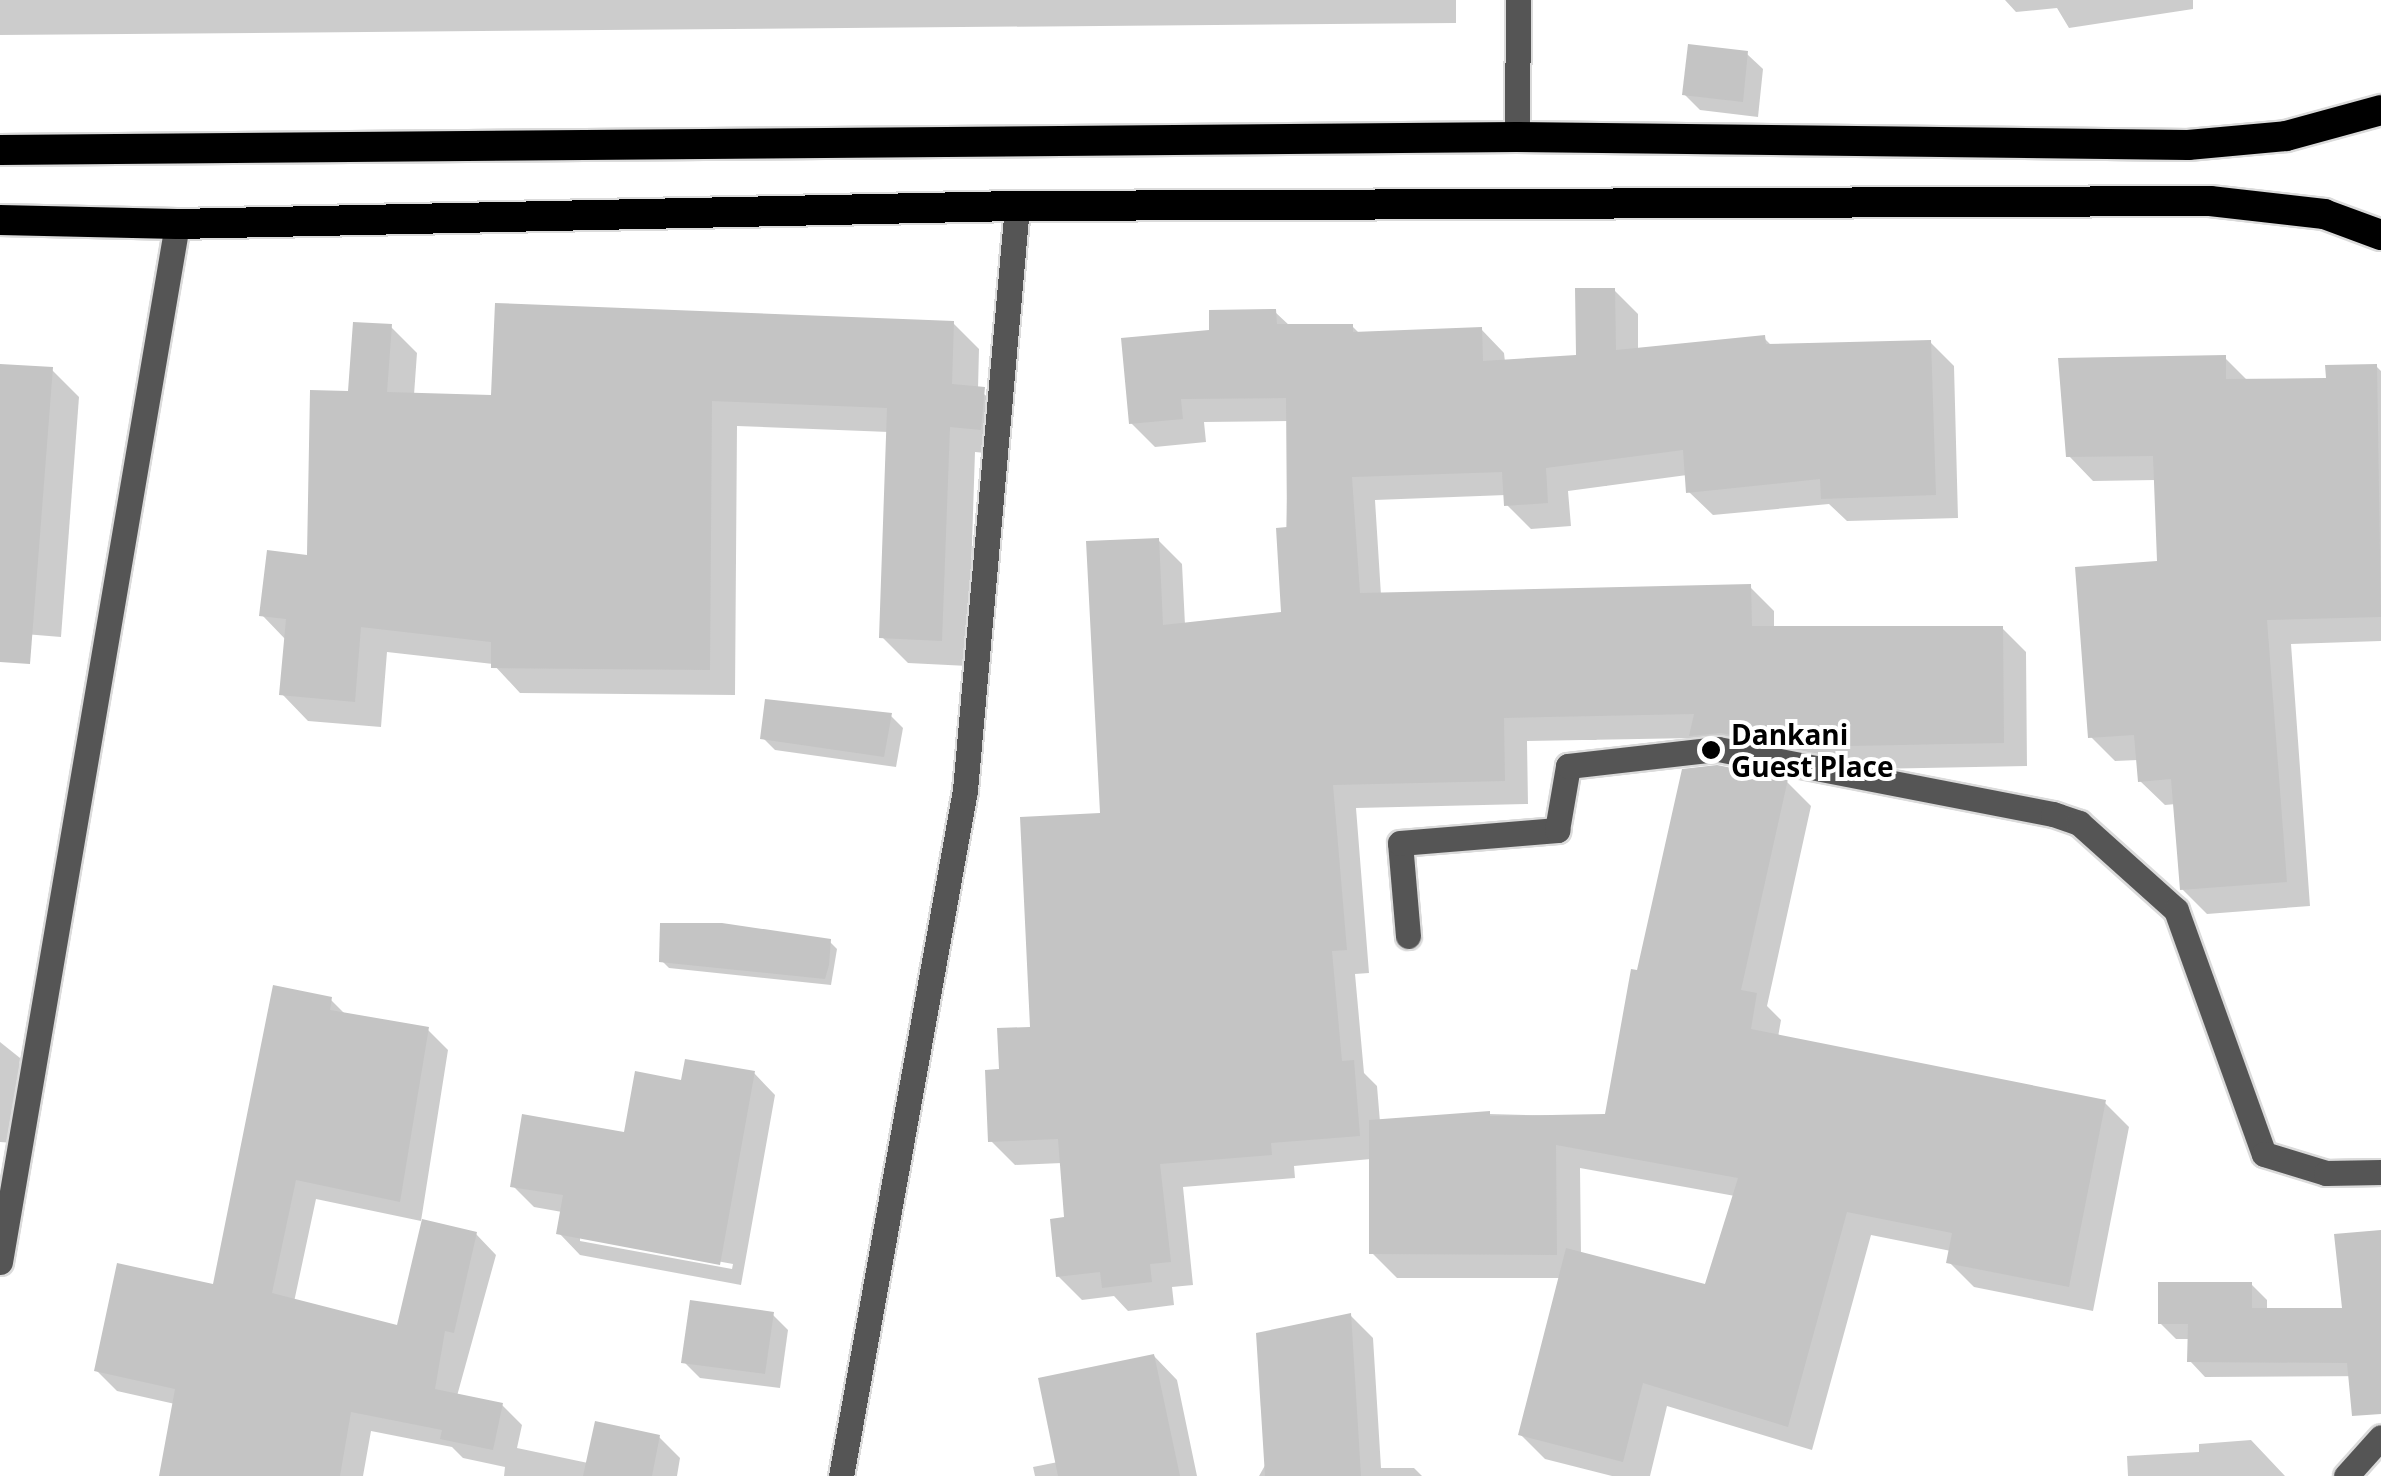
<!DOCTYPE html>
<html>
<head>
<meta charset="utf-8">
<style>
  body { margin:0 }
  #map { position:relative; width:2381px; height:1476px; overflow:hidden; background:#fff; font-family:"Open Sans",sans-serif }
  div>[style] { position:absolute }
  [style*='--x'] { left:calc(var(--x)*1px); top:calc(var(--y)*1px); width:calc(var(--w)*1px); rotate:calc(var(--a)*1deg) }
  .shadow>* { inset:0; background:#0003 }
  .building>* { inset:0; background:#c4c4c4 }
  .roads { filter:drop-shadow(2px 0 #dbdbdb) drop-shadow(-2px 0 #dbdbdb) drop-shadow(0 2px #dbdbdb) drop-shadow(0 -2px #dbdbdb) }
  .minor>* { height:25px; margin:-12.5px; padding:0 12.5px; transform-origin:12.5px; border-radius:12.5px; background:#555 }
  .highway>* { height:30px; margin:-15px; padding:0 15px; transform-origin:15px; border-radius:15px; background:#000 }
  .dots>* { width:28px; height:28px; translate:-50% -50%; box-sizing:border-box; border:5px solid #fff; border-radius:50% }
  span { translate:-50% -50%; white-space:nowrap; text-align:center; line-height:1.15; -webkit-text-stroke:8px #fff; paint-order:stroke }
  .poi-label { font-size:28px; color:#000; font-weight:700 }
  .left { translate:0 -50%; text-align:left }
</style>
</head>
<body>
<div id="map">
  <div class="shadow">
    <i style="clip-path:polygon(0 0,1456px 0,1456px 23px,0 35px)"></i>
    <i style="clip-path:polygon(2005px 0,2193px 0,2193px 9px,2069px 28px,2057px 8px,2016px 12px)"></i>
    <i style="clip-path:polygon(1747px 54px,1763px 69px,1758px 117px,1700px 110px,1685px 95px)"></i>
    <i style="clip-path:polygon(evenodd,1614px 290px,1638px 314px,1638px 350px,1764px 338px,1773px 347px,1930px 342px,1954px 366px,1958px 518px,1847px 521px,1829px 504px,1713px 515px,1689px 492px,1687px 475px,1568px 491px,1571px 526px,1531px 529px,1507px 505px,1506px 495px,1375px 500px,1381px 595px,1750px 587px,1774px 611px,1774px 629px,2002px 628px,2026px 652px,2027px 766px,1820px 770px,1715px 759px,1694px 738px,1527px 741px,1528px 804px,1356px 808px,1369px 973px,1355px 974px,1364px 1073px,1377px 1086px,1380px 1122px,1489px 1114px,1607px 1117px,1639px 973px,1786px 781px,1811px 806px,1767px 1006px,1781px 1020px,1778px 1037px,2104px 1102px,2129px 1127px,2093px 1311px,1974px 1287px,1949px 1262px,1951px 1251px,1871px 1235px,1812px 1450px,1667px 1406px,1650px 1476px,1612px 1476px,1545px 1459px,1520px 1434px,1560px 1278px,1397px 1278px,1372px 1253px,1371px 1159px,1294px 1166px,1295px 1178px,1183px 1187px,1193px 1285px,1172px 1287px,1174px 1305px,1128px 1311px,1114px 1296px,1082px 1300px,1058px 1276px,1067px 1220px,1062px 1163px,1015px 1165px,991px 1141px,1002px 1071px,1033px 1029px,1103px 816px,1158px 540px,1182px 564px,1185px 625px,1284px 614px,1289px 421px,1204px 422px,1206px 442px,1155px 447px,1131px 423px,1212px 332px,1275px 312px,1290px 326px,1352px 326px,1360px 334px,1481px 329px,1504px 353px,1505px 362px,1579px 357px,1614px 290px,1580px 1168px,1735px 1196px,1707px 1287px,1581px 1254px,1580px 1168px)"></i>
    <i style="clip-path:polygon(953px 323px,979px 349px,978px 389px,1010px 416px,1006px 455px,975px 452px,968px 666px,908px 663px,882px 637px,889px 432px,737px 426px,735px 695px,520px 693px,493px 664px,387px 652px,381px 727px,308px 721px,282px 694px,286px 640px,262px 615px,310px 558px,351px 394px,391px 327px,417px 353px,414px 395px,494px 397px)"></i>
    <i style="clip-path:polygon(2225px 358px,2248px 381px,2328px 380px,2376px 366px,2381px 371px,2381px 641px,2291px 644px,2310px 906px,2207px 914px,2182px 889px,2176px 804px,2165px 805px,2140px 781px,2138px 760px,2115px 761px,2091px 737px,2159px 564px,2156px 480px,2093px 481px,2069px 456px)"></i>
    <i style="clip-path:polygon(0 367px,52px 370px,79px 397px,61px 637px,0 632px)"></i>
    <i style="clip-path:polygon(891px 716px,903px 728px,896px 767px,775px 750px,763px 738px)"></i>
    <i style="clip-path:polygon(830px 942px,837px 949px,831px 985px,669px 968px,662px 961px)"></i>
    <i style="clip-path:polygon(331px 1000px,347px 1016px,427px 1029px,448px 1050px,421px 1221px,316px 1199px,294px 1302px,399px 1328px,476px 1234px,496px 1255px,457px 1396px,502px 1405px,522px 1425px,517px 1448px,588px 1463px,659px 1437px,680px 1458px,677px 1476px,504px 1476px,505px 1467px,463px 1458px,452px 1447px,371px 1431px,363px 1476px,162px 1476px,175px 1404px,117px 1391px,96px 1370px,215px 1287px)"></i>
    <i style="clip-path:polygon(0 1042px,20px 1058px,14px 1143px,0 1142px)"></i>
    <i style="clip-path:polygon(evenodd,754px 1073px,775px 1095px,741px 1285px,580px 1255px,559px 1233px,562px 1212px,534px 1207px,513px 1186px,626px 1135px,683px 1083px,754px 1073px,580px 1236px,733px 1264px,732px 1269px,580px 1241px,580px 1236px)"></i>
    <i style="clip-path:polygon(2381px 1232px,2381px 1376px,2205px 1377px,2190px 1361px,2190px 1339px,2176px 1339px,2160px 1323px,2251px 1284px,2267px 1300px,2267px 1311px,2344px 1310px)"></i>
    <i style="clip-path:polygon(772px 1314px,788px 1330px,780px 1388px,700px 1378px,684px 1362px)"></i>
    <i style="clip-path:polygon(1350px 1315px,1373px 1338px,1381px 1468px,1414px 1468px,1422px 1476px,1259px 1476px)"></i>
    <i style="clip-path:polygon(1154px 1356px,1177px 1380px,1197px 1476px,1035px 1476px,1033px 1467px,1058px 1462px)"></i>
    <i style="clip-path:polygon(2251px 1440px,2285px 1476px,2128px 1476px,2127px 1456px,2199px 1452px,2199px 1444px)"></i>
  </div>
  <div class="building">
    <i style="clip-path:polygon(1688px 44px,1748px 51px,1743px 102px,1682px 95px)"></i>
    <i style="clip-path:polygon(1575px 288px,1615px 288px,1616px 350px,1765px 335px,1766px 344px,1931px 340px,1936px 495px,1821px 499px,1820px 479px,1686px 493px,1683px 450px,1546px 468px,1548px 503px,1504px 506px,1502px 472px,1352px 477px,1360px 593px,1751px 584px,1752px 626px,2003px 626px,2004px 743px,1795px 747px,1721px 733px,1689px 736px,1694px 714px,1504px 718px,1505px 781px,1333px 785px,1347px 950px,1332px 951px,1342px 1061px,1354px 1060px,1360px 1136px,1271px 1143px,1272px 1155px,1160px 1164px,1171px 1262px,1150px 1264px,1152px 1282px,1102px 1288px,1100px 1272px,1056px 1277px,1050px 1219px,1064px 1217px,1058px 1139px,988px 1142px,985px 1070px,999px 1069px,997px 1028px,1030px 1027px,1020px 817px,1100px 813px,1086px 541px,1159px 538px,1163px 625px,1281px 612px,1276px 528px,1287px 527px,1286px 398px,1181px 399px,1183px 419px,1129px 424px,1121px 338px,1209px 330px,1209px 310px,1276px 309px,1277px 324px,1353px 324px,1353px 332px,1482px 327px,1483px 361px,1576px 355px)"></i>
    <i style="clip-path:polygon(495px 303px,954px 321px,952px 384px,985px 387px,981px 430px,950px 427px,942px 641px,879px 638px,887px 408px,712px 401px,710px 670px,491px 668px,491px 642px,361px 627px,355px 702px,279px 695px,286px 619px,259px 616px,267px 550px,307px 555px,310px 390px,348px 391px,353px 322px,392px 324px,387px 392px,491px 395px)"></i>
    <i style="clip-path:polygon(2226px 355px,2226px 379px,2326px 378px,2325px 365px,2377px 364px,2381px 617px,2267px 620px,2287px 882px,2180px 890px,2171px 779px,2138px 782px,2134px 735px,2088px 738px,2075px 567px,2157px 561px,2153px 456px,2066px 457px,2058px 358px)"></i>
    <i style="clip-path:polygon(0 364px,53px 367px,30px 664px,0 662px)"></i>
    <i style="clip-path:polygon(765px 699px,892px 713px,884px 757px,760px 739px)"></i>
    <i style="clip-path:polygon(1717px 765px,1788px 779px,1741px 990px,1757px 993px,1751px 1029px,2106px 1100px,2069px 1287px,1946px 1263px,1952px 1233px,1847px 1212px,1788px 1427px,1643px 1383px,1623px 1462px,1518px 1435px,1566px 1248px,1705px 1284px,1738px 1178px,1556px 1145px,1557px 1255px,1369px 1254px,1369px 1120px,1490px 1111px,1490px 1116px,1605px 1114px,1631px 969px,1637px 970px,1682px 769px)"></i>
    <i style="clip-path:polygon(660px 923px,722px 923px,831px 939px,829px 965px,825px 979px,659px 962px)"></i>
    <i style="clip-path:polygon(273px 985px,332px 997px,330px 1010px,429px 1027px,400px 1202px,296px 1180px,272px 1293px,397px 1325px,422px 1219px,477px 1232px,454px 1333px,445px 1331px,435px 1389px,503px 1403px,493px 1450px,440px 1439px,442px 1430px,351px 1412px,340px 1476px,159px 1476px,175px 1389px,94px 1371px,117px 1263px,213px 1284px)"></i>
    <i style="clip-path:polygon(685px 1059px,755px 1071px,720px 1265px,556px 1234px,563px 1195px,510px 1187px,522px 1114px,624px 1132px,635px 1071px,681px 1080px)"></i>
    <i style="clip-path:polygon(2381px 1230px,2381px 1414px,2352px 1416px,2347px 1363px,2187px 1362px,2188px 1324px,2158px 1324px,2158px 1282px,2252px 1282px,2252px 1308px,2342px 1308px,2334px 1234px)"></i>
    <i style="clip-path:polygon(690px 1300px,774px 1312px,765px 1374px,681px 1363px)"></i>
    <i style="clip-path:polygon(1351px 1313px,1361px 1476px,1265px 1476px,1256px 1333px)"></i>
    <i style="clip-path:polygon(1154px 1354px,1180px 1476px,1058px 1476px,1038px 1378px)"></i>
    <i style="clip-path:polygon(595px 1421px,660px 1435px,652px 1476px,583px 1476px)"></i>
  </div>
  <div class="roads">
    <div class="minor">
      <i style="--x:1517;--y:137;--w:137;--a:-89.6"></i>
      <i style="--x:1408;--y:936;--w:93;--a:-94.9"></i>
      <i style="--x:1400;--y:843;--w:158;--a:-4.7"></i>
      <i style="--x:1557;--y:830;--w:65;--a:-80.2"></i>
      <i style="--x:1568;--y:766;--w:151;--a:-6.5"></i>
      <i style="--x:1718;--y:749;--w:341;--a:11"></i>
      <i style="--x:2053;--y:814;--w:28;--a:19"></i>
      <i style="--x:2079;--y:823;--w:130;--a:41.9"></i>
      <i style="--x:2176;--y:910;--w:259;--a:70.2"></i>
      <i style="--x:2264;--y:1154;--w:65;--a:17"></i>
      <i style="--x:2326;--y:1173;--w:55;--a:-1"></i>
      <i style="--x:0;--y:1262;--w:1053;--a:-80.32"></i>
      <i style="--x:841;--y:1476;--w:697;--a:-79.75"></i>
      <i style="--x:965;--y:790;--w:586;--a:-84.91"></i>
      <i style="--x:2346;--y:1476;--w:52;--a:-48.1"></i>
    </div>
    <div class="highway">
      <i style="--x:0;--y:150;--w:1517;--a:-0.49"></i>
      <i style="--x:1517;--y:137;--w:671;--a:0.68"></i>
      <i style="--x:2188;--y:145;--w:98;--a:-5.2"></i>
      <i style="--x:2286;--y:136;--w:98;--a:-15.3"></i>
      <i style="--x:0;--y:220;--w:177;--a:1.3"></i>
      <i style="--x:177;--y:224;--w:840;--a:-1.23"></i>
      <i style="--x:1017;--y:206;--w:1193;--a:-0.24"></i>
      <i style="--x:2210;--y:201;--w:115;--a:6.5"></i>
      <i style="--x:2324;--y:214;--w:61;--a:20.2"></i>
    </div>
  </div>
  <div class="dots">
    <i style="left:1711px;top:750px;background:#000"></i>
  </div>
  <div class="poi-label">
    <span class="left" style="left:1731px;top:750px">Dankani<br>Guest Place</span>
  </div>
</div>
</body>
</html>
